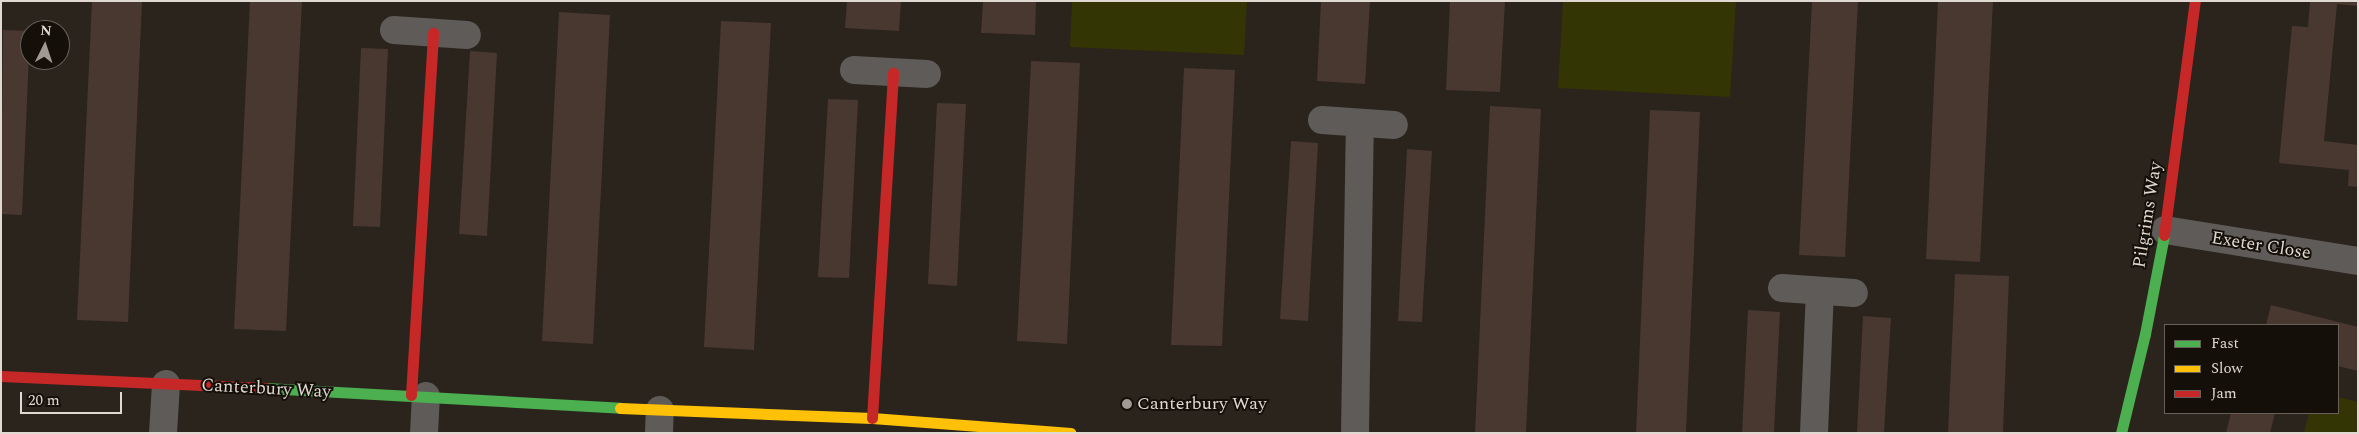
<!DOCTYPE html>
<html>
<head>
<meta charset="utf-8">
<style>
  body { margin:0 }
  #map { position:relative; width:2359px; height:434px; overflow:hidden; background:#2a241d; font-family:Spectral,serif }
  div>[style] { position:absolute }
  [style*='--x'] { left:calc(var(--x)*1px); top:calc(var(--y)*1px); width:calc(var(--w)*1px); rotate:calc(var(--a)*1deg) }
  .green>* { inset:0; background:#343504 }
  .building>* { inset:0; background:#483830 }
  .street>* { height:28px; margin:-14px; padding:0 14px; transform-origin:14px; border-radius:14px; background:#5f5b58 }
  .fast>* { height:11px; margin:-5.5px; padding:0 5.5px; transform-origin:5.5px; border-radius:5.5px; background:#4caf50 }
  .slow>* { height:11px; margin:-5.5px; padding:0 5.5px; transform-origin:5.5px; border-radius:5.5px; background:#ffc107 }
  .jam>* { height:11px; margin:-5.5px; padding:0 5.5px; transform-origin:5.5px; border-radius:5.5px; background:#c62828 }
  .dots>* { width:14px; height:14px; translate:-50% -50%; box-sizing:border-box; border:2px solid #140f09; border-radius:50% }
  span { translate:-50% -50%; white-space:nowrap; text-align:center; line-height:1.15; -webkit-text-stroke:4px #140f09; paint-order:stroke }
  .street-label { font-size:18px; color:#e0d9d1 }
  .poi-label { font-size:18px; color:#e0d9d1 }
  .left { translate:0 -50%; text-align:left }
  .frame { position:absolute; inset:0; border:2px solid #e0d9d1; pointer-events:none }
  .legend { position:absolute; left:2164px; top:324px; width:175px; height:90px; box-sizing:border-box; background:#140f09; border:1px solid #666059; margin:0; padding:6px 9px; list-style:none; font-size:15px; color:#e0d9d1 }
  .legend li { display:flex; align-items:center; gap:10px; height:25px }
  .legend b { width:25px; border:1px solid #666059 }
  .north { position:absolute; left:20px; top:20px; width:50px; height:50px; box-sizing:border-box; background:#140f09; border:1px solid #666059; border-radius:50%; rotate:4deg; font-size:14px; font-weight:700; line-height:20px; text-align:center; color:#e0d9d1 }
  .north::after { content:''; display:block; margin:auto; width:18px; height:22px; background:#a09a92; clip-path:polygon(50% 0,100% 100%,50% 72%,0 100%) }
  .scale { position:absolute; left:20px; top:392px; width:102px; height:22px; box-sizing:border-box; border:2px solid #e0d9d1; border-top:0; padding-left:6px; font-size:15px; line-height:18px; white-space:nowrap; color:#e0d9d1; -webkit-text-stroke:4px #140f09; paint-order:stroke }
</style>
</head>
<body>
<div id="map">
  <div class="green">
    <i style="clip-path:polygon(1072px 1px,1247px 1px,1244px 55px,1070px 47px)"></i>
    <i style="clip-path:polygon(1563px 1px,1736px 1px,1730px 97px,1558px 88px)"></i>
    <i style="clip-path:polygon(2338px 397px,2358px 402px,2358px 433px,2304px 433px,2309px 413px,2338px 413px)"></i>
  </div>
  <div class="building">
    <i style="clip-path:polygon(92px 1px,142px 1px,128px 322px,77px 320px)"></i>
    <i style="clip-path:polygon(250px 1px,302px 1px,286px 331px,234px 329px)"></i>
    <i style="clip-path:polygon(847px 1px,901px 1px,899px 31px,845px 28px)"></i>
    <i style="clip-path:polygon(983px 1px,1036px 1px,1035px 35px,981px 33px)"></i>
    <i style="clip-path:polygon(1321px 1px,1370px 1px,1365px 84px,1317px 81px)"></i>
    <i style="clip-path:polygon(1450px 1px,1505px 1px,1500px 92px,1446px 90px)"></i>
    <i style="clip-path:polygon(1812px 1px,1858px 1px,1845px 257px,1799px 255px)"></i>
    <i style="clip-path:polygon(1938px 1px,1993px 1px,1980px 262px,1926px 259px)"></i>
    <i style="clip-path:polygon(2310px 1px,2358px 1px,2358px 6px,2337px 4px,2324px 141px,2358px 145px,2358px 187px,2348px 186px,2349px 170px,2279px 163px,2292px 26px,2308px 27px)"></i>
    <i style="clip-path:polygon(559px 12px,610px 15px,593px 344px,542px 341px)"></i>
    <i style="clip-path:polygon(721px 21px,771px 23px,754px 350px,704px 347px)"></i>
    <i style="clip-path:polygon(3px 30px,30px 31px,22px 215px,1px 214px)"></i>
    <i style="clip-path:polygon(361px 48px,388px 49px,380px 227px,353px 226px)"></i>
    <i style="clip-path:polygon(470px 51px,497px 53px,487px 236px,459px 234px)"></i>
    <i style="clip-path:polygon(1031px 61px,1080px 63px,1067px 344px,1017px 341px)"></i>
    <i style="clip-path:polygon(1184px 68px,1235px 70px,1222px 346px,1171px 345px)"></i>
    <i style="clip-path:polygon(828px 99px,858px 100px,849px 278px,818px 277px)"></i>
    <i style="clip-path:polygon(937px 103px,966px 104px,957px 286px,928px 284px)"></i>
    <i style="clip-path:polygon(1490px 106px,1541px 109px,1526px 433px,1475px 433px)"></i>
    <i style="clip-path:polygon(1650px 110px,1700px 112px,1686px 433px,1636px 433px)"></i>
    <i style="clip-path:polygon(1291px 141px,1318px 143px,1308px 321px,1280px 319px)"></i>
    <i style="clip-path:polygon(1407px 149px,1432px 151px,1422px 322px,1398px 321px)"></i>
    <i style="clip-path:polygon(1955px 274px,2009px 276px,2003px 433px,1948px 433px)"></i>
    <i style="clip-path:polygon(2271px 305px,2358px 327px,2358px 371px,2338px 366px,2338px 325px,2266px 325px)"></i>
    <i style="clip-path:polygon(1748px 310px,1780px 312px,1774px 433px,1742px 433px)"></i>
    <i style="clip-path:polygon(1863px 316px,1891px 318px,1884px 433px,1857px 433px)"></i>
    <i style="clip-path:polygon(2231px 413px,2275px 413px,2270px 433px,2226px 433px)"></i>
  </div>
  <div class="street">
    <i style="--x:394;--y:30;--w:73;--a:3.9"></i>
    <i style="--x:854;--y:70;--w:73;--a:3.1"></i>
    <i style="--x:1322;--y:120;--w:72;--a:4"></i>
    <i style="--x:2165;--y:230;--w:195;--a:9.1"></i>
    <i style="--x:1782;--y:288;--w:72;--a:4"></i>
    <i style="--x:163;--y:433;--w:49;--a:-86.5"></i>
    <i style="--x:424;--y:433;--w:37;--a:-87"></i>
    <i style="--x:659;--y:433;--w:23;--a:-88"></i>
    <i style="--x:1355;--y:433;--w:310;--a:-89.1"></i>
    <i style="--x:1814;--y:433;--w:142;--a:-87.6"></i>
  </div>
  <div class="fast">
    <i style="--x:266;--y:388;--w:355;--a:3.2"></i>
    <i style="--x:2121;--y:433;--w:102;--a:-76.4"></i>
    <i style="--x:2145;--y:334;--w:101;--a:-79.1"></i>
  </div>
  <div class="slow">
    <i style="--x:620;--y:408;--w:252;--a:2.3"></i>
    <i style="--x:872;--y:418;--w:199;--a:4.3"></i>
  </div>
  <div class="jam">
    <i style="--x:2164;--y:235;--w:236;--a:-82.5"></i>
    <i style="--x:1;--y:376;--w:265;--a:2.6"></i>
    <i style="--x:411;--y:395;--w:363;--a:-86.5"></i>
    <i style="--x:872;--y:418;--w:346;--a:-86.5"></i>
  </div>
  <div class="dots">
    <i style="left:1127px;top:404px;background:#a09a92"></i>
  </div>
  <div class="street-label">
    <span style="left:2148px;top:215px;rotate:-81deg">Pilgrims Way</span>
    <span style="left:2261px;top:246px;rotate:9deg">Exeter Close</span>
    <span style="left:266px;top:389px;rotate:3deg">Canterbury Way</span>
  </div>
  <div class="poi-label">
    <span class="left" style="left:1137px;top:404px">Canterbury Way</span>
  </div>
  <div class="frame"></div>
  <ul class="legend">
  <li><b style="height:6px;background:#4caf50"></b>Fast</li>
  <li><b style="height:6px;background:#ffc107"></b>Slow</li>
  <li><b style="height:6px;background:#c62828"></b>Jam</li>
  </ul>
  <div class="north">N</div>
  <div class="scale">20 m</div>
</div>
</body>
</html>
